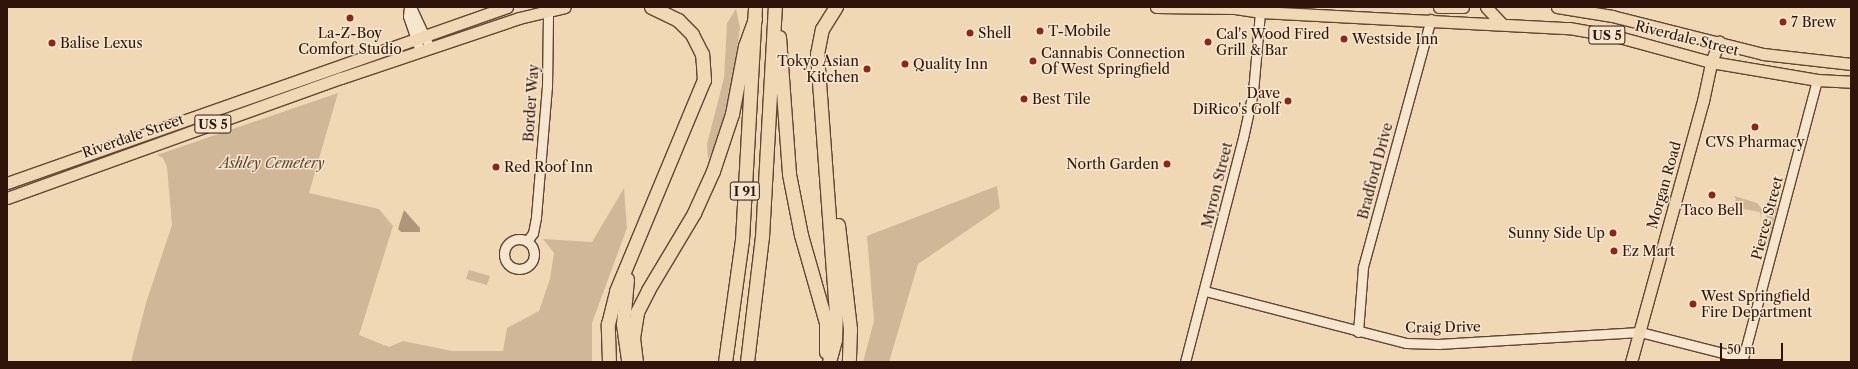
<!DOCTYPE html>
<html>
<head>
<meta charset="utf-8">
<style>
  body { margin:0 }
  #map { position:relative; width:1858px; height:369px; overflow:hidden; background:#f1d8b4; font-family:"Libre Caslon Text",serif }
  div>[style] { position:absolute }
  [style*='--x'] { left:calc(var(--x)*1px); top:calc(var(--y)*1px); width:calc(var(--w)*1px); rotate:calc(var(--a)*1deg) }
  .green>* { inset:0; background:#d0b797 }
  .water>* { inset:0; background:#af957a }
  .roads { filter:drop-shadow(1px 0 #604534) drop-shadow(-1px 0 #604534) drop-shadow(0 1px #604534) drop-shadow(0 -1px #604534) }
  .minor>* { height:9px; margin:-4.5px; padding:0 4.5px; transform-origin:4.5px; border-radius:4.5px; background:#f6e6ce }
  .minor>.ring { margin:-4.5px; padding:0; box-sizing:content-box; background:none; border:9px solid #f6e6ce; border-radius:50% }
  .major>* { height:11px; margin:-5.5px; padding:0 5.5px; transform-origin:5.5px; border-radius:5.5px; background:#f1d8b4 }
  .highway>* { height:13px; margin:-6.5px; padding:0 6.5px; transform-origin:6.5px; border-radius:6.5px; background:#f1d8b4 }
  .dots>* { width:11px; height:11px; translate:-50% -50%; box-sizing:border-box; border:2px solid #f6e6ce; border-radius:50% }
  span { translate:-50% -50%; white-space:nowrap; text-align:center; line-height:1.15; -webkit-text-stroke:3px #f6e6ce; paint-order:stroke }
  .shield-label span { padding:1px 3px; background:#f6e6ce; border:1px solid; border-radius:3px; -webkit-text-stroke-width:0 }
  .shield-label { font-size:13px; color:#301409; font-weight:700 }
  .poi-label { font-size:14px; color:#301409 }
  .left { translate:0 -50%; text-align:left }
  .right { translate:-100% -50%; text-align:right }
  .street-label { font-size:14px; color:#301409 }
  .park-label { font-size:14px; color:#604534; font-style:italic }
  .frame { position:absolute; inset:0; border:8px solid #301409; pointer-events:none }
  .scale { position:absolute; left:1720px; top:343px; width:63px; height:18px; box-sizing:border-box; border:2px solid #301409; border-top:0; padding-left:5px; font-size:12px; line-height:14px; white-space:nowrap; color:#301409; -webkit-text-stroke:3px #f6e6ce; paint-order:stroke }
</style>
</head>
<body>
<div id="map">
  <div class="green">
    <i style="clip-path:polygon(736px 9px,740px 28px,732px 84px,718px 138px,708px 160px,707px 144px,724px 78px,727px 23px)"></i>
    <i style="clip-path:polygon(338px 93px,309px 193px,379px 209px,393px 226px,359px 335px,389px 347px,403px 341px,452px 351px,503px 351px,507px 328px,539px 311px,550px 279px,554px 253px,543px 239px,592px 242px,624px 188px,627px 228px,592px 323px,592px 362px,131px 362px,146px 303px,172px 225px,167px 167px,163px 158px,157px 155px)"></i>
    <i style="clip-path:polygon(997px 186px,1000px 208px,918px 264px,889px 362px,863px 362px,874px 321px,867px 236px)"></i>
    <i style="clip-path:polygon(1734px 196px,1757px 203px,1762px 209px,1761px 219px,1760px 212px,1732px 207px,1736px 199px)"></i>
    <i style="clip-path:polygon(1772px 197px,1777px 201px,1777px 208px,1769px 241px,1765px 244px,1761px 239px,1768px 211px,1765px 202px)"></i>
    <i style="clip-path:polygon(469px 270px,490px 276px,487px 285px,466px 279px)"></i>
  </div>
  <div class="water">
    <i style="clip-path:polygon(404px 210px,420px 228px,420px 232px,401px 232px,398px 229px)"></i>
  </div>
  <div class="roads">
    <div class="minor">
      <i style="--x:409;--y:7;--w:9;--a:96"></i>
      <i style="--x:408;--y:16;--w:37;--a:71"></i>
      <i style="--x:411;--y:7;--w:45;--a:65.1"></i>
      <i class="ring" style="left:504px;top:239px;width:21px;height:21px"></i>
      <i style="--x:527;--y:241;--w:10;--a:-53"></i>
      <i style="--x:533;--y:233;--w:16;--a:-79"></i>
      <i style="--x:536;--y:217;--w:130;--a:-85.2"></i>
      <i style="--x:547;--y:87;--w:76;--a:-89.2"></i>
      <i style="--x:1205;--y:291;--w:208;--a:14.5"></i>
      <i style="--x:1406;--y:343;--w:32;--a:2"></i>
      <i style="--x:1438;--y:344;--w:202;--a:-3.4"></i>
      <i style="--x:1640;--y:332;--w:106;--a:14.2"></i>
      <i style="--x:1358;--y:332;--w:65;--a:-85.6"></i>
      <i style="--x:1363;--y:267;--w:257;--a:-74.7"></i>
      <i style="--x:1185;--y:362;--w:231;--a:-75.5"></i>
      <i style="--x:1243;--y:138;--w:47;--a:-77.7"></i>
      <i style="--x:1253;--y:92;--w:80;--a:-85"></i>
      <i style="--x:1742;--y:362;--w:292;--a:-75.1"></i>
    </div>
    <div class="major">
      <i style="--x:1156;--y:7;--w:79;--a:0.7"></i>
      <i style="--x:1235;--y:8;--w:25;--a:9"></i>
      <i style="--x:1260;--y:12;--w:309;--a:3"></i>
      <i style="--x:1569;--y:28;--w:47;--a:9.9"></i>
      <i style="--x:1615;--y:36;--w:99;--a:15.2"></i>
      <i style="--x:1711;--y:62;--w:108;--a:9.6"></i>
      <i style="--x:1817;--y:80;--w:34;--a:3"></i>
      <i style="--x:1439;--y:7;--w:24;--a:0"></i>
      <i style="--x:1486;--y:7;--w:22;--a:47"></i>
      <i style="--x:1557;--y:7;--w:56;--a:9.3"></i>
      <i style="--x:1612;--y:16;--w:156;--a:14.1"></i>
      <i style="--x:1763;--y:54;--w:89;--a:6.5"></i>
      <i style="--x:7;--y:183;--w:530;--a:-19.39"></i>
      <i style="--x:7;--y:198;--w:355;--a:-19.8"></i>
      <i style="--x:341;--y:78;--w:188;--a:-18.6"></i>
      <i style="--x:519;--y:18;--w:47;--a:-13.4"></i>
      <i style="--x:1631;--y:362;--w:271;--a:-74.6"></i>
      <i style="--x:1703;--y:101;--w:40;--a:-78"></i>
      <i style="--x:1711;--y:62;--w:22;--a:-68"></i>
    </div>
    <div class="highway">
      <i style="--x:779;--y:37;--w:137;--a:85.8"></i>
      <i style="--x:789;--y:174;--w:62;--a:78.9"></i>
      <i style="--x:801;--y:235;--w:91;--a:74.1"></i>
      <i style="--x:826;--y:323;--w:29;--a:90"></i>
      <i style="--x:838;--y:225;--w:105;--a:83.4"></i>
      <i style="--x:850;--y:329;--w:33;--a:92"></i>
      <i style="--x:627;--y:279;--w:45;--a:95.1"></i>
      <i style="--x:623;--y:324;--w:37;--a:82"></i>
      <i style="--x:609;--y:362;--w:38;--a:-92"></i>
      <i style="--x:608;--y:324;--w:34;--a:-76"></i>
      <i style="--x:616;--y:291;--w:229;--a:-67.4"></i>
      <i style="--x:704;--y:80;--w:26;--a:-94"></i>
      <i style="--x:702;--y:54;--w:22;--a:-117"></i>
      <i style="--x:692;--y:34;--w:20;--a:-135"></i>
      <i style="--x:678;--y:20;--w:30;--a:-154"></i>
      <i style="--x:636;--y:362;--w:24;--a:-97"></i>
      <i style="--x:633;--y:338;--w:26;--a:-81"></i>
      <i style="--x:637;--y:312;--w:25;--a:-63"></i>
      <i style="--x:648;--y:290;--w:90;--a:-59.1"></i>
      <i style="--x:694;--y:213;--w:46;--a:-65.7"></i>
      <i style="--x:713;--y:171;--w:60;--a:-71.6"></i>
      <i style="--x:732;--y:114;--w:69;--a:-79.2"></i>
      <i style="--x:745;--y:46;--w:29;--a:-70"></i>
      <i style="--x:725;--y:362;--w:123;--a:-82.1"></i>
      <i style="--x:742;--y:240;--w:233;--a:-86.8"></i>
      <i style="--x:747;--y:362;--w:126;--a:-83.2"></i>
      <i style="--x:762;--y:237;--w:230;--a:-86.8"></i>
      <i style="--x:829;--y:362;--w:24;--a:-75"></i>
      <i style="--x:835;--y:339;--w:26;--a:-88"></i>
      <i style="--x:836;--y:313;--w:260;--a:-94.2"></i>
      <i style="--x:817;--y:54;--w:25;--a:-79"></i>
      <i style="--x:822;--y:29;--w:26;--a:-58"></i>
    </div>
  </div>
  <div class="dots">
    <i style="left:350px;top:18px;background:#8f2418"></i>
    <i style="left:1783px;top:22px;background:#8f2418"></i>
    <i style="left:1040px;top:31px;background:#8f2418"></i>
    <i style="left:970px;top:33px;background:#8f2418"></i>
    <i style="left:1344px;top:39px;background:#8f2418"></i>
    <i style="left:1208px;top:42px;background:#8f2418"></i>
    <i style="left:52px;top:43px;background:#8f2418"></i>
    <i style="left:1033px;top:61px;background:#8f2418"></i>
    <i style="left:905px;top:64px;background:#8f2418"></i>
    <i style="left:867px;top:69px;background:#8f2418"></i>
    <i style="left:1024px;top:99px;background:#8f2418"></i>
    <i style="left:1288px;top:101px;background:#8f2418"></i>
    <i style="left:1755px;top:127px;background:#8f2418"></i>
    <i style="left:1167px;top:164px;background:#8f2418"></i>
    <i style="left:496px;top:167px;background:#8f2418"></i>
    <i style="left:1712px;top:195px;background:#8f2418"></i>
    <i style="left:1613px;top:233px;background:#8f2418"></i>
    <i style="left:1614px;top:251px;background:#8f2418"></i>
    <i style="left:1693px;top:304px;background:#8f2418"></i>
  </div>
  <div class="shield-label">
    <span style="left:1607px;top:35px">US 5</span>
    <span style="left:213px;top:124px">US 5</span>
    <span style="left:745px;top:191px">I 91</span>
  </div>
  <div class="poi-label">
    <span class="left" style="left:1791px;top:22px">7 Brew</span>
    <span class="left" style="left:1048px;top:31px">T-Mobile</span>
    <span style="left:350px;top:41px">La-Z-Boy<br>Comfort Studio</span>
    <span class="left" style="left:978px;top:33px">Shell</span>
    <span class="left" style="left:1216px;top:42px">Cal's Wood Fired<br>Grill &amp; Bar</span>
    <span class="left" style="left:1352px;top:39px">Westside Inn</span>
    <span class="left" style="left:60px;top:43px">Balise Lexus</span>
    <span class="left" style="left:1041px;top:61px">Cannabis Connection<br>Of West Springfield</span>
    <span class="right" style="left:859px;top:69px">Tokyo Asian<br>Kitchen</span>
    <span class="left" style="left:913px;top:64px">Quality Inn</span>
    <span class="right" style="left:1280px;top:101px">Dave<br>DiRico's Golf</span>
    <span class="left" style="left:1032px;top:99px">Best Tile</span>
    <span style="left:1755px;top:142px">CVS Pharmacy</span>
    <span class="right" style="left:1159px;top:164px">North Garden</span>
    <span class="left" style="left:504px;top:167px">Red Roof Inn</span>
    <span style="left:1712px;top:210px">Taco Bell</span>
    <span class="right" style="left:1605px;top:233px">Sunny Side Up</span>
    <span class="left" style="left:1622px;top:251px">Ez Mart</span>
    <span class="left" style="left:1701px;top:304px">West Springfield<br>Fire Department</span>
  </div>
  <div class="street-label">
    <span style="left:1687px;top:38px;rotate:14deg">Riverdale Street</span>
    <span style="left:531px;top:103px;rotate:-86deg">Border Way</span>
    <span style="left:133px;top:136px;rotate:-19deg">Riverdale Street</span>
    <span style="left:1375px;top:171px;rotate:-75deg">Bradford Drive</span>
    <span style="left:1217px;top:185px;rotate:-76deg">Myron Street</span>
    <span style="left:1664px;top:185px;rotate:-74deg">Morgan Road</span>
    <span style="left:1767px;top:218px;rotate:-75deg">Pierce Street</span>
    <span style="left:1443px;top:327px;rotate:-1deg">Craig Drive</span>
  </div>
  <div class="park-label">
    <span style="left:272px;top:163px">Ashley Cemetery</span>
  </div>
  <div class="frame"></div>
  <div class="scale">50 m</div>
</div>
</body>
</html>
